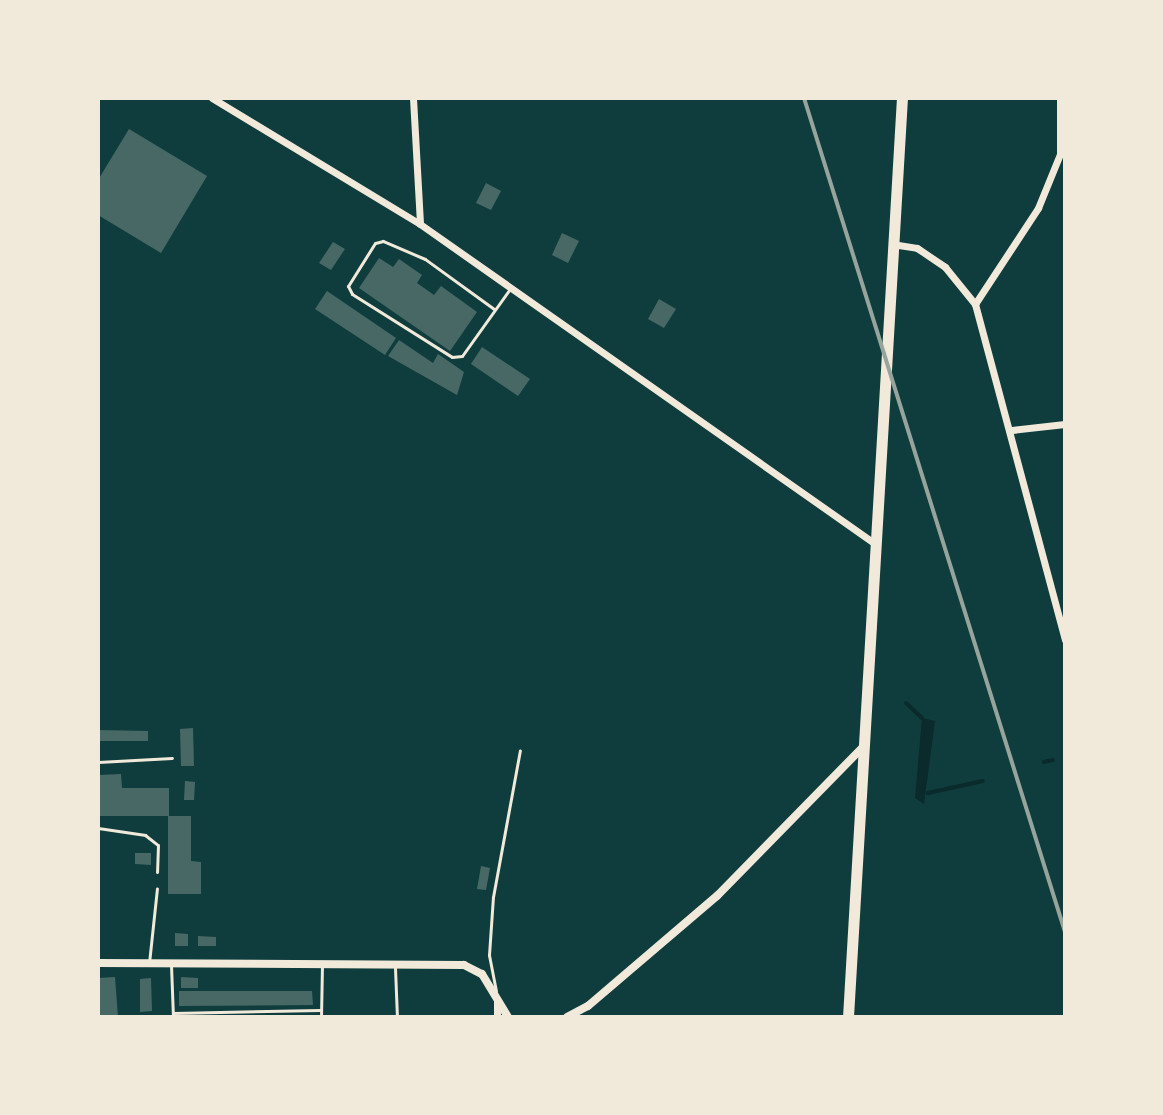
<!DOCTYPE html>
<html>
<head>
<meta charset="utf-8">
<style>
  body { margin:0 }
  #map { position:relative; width:1163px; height:1115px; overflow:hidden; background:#0f3d3e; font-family:"Open Sans",sans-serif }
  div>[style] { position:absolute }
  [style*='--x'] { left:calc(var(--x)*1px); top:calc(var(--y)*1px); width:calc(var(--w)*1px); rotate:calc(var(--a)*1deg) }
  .water>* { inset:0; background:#0a2a2b }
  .stream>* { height:4px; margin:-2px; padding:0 2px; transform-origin:2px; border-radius:2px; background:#0a2a2b }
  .building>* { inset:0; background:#486865 }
  .service>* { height:3px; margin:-1.5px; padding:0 1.5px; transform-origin:1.5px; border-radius:1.5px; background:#f1e9da }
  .minor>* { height:7px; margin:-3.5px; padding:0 3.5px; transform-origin:3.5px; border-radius:3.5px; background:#f1e9da }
  .tertiary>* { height:8px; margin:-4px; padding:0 4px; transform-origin:4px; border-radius:4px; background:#f1e9da }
  .primary>* { height:11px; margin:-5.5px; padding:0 5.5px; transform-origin:5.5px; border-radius:5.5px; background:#f1e9da }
  .rail>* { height:4px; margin:-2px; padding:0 2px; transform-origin:2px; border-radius:2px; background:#97a49c }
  span { translate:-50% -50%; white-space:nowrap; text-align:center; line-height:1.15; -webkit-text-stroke:6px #f1e9da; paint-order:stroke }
  .frame { position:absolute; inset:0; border:100px solid #f1e9da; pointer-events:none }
</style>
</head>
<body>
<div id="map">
  <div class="water">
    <i style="clip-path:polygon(922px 718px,935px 721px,924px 804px,915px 798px)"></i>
  </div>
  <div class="stream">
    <i style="--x:906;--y:703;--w:22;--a:43"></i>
    <i style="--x:1044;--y:762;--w:9;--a:-13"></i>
    <i style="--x:928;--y:793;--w:56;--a:-12.3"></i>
  </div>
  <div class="building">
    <i style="clip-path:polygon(129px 129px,207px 176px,161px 253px,98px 215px,98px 180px)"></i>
    <i style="clip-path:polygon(486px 183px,501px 191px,491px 210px,476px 203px)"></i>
    <i style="clip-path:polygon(562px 233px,579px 241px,568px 263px,552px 255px)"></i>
    <i style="clip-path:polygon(333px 242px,345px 249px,331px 270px,319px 263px)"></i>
    <i style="clip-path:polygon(379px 258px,393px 267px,399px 259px,422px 275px,417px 283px,434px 295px,441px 286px,477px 312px,450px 351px,359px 288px)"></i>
    <i style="clip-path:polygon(327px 291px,396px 338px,385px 355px,315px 309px)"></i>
    <i style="clip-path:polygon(659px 299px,676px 309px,664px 328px,648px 319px)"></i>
    <i style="clip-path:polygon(399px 340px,433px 363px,438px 354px,464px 372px,457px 395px,388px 356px)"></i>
    <i style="clip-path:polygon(482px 347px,530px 379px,518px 396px,471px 364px)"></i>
    <i style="clip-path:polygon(193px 728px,194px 766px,181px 766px,180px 729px)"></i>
    <i style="clip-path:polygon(98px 730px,148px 731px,148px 741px,98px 741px)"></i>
    <i style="clip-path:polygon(121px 774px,122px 788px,169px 788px,169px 816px,191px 816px,191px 861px,201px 862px,201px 894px,168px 894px,168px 816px,98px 816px,99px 775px)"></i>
    <i style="clip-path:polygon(185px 781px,195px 782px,194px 800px,184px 800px)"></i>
    <i style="clip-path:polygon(135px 853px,151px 853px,151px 865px,135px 864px)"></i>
    <i style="clip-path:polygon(481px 866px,490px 868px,486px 890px,477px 889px)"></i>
    <i style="clip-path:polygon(175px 933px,188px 934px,188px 946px,175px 946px)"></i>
    <i style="clip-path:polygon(198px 936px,216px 937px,216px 946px,198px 946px)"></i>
    <i style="clip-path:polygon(115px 977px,118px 1017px,98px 1017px,98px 978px)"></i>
    <i style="clip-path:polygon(181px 977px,198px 978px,198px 988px,181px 988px)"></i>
    <i style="clip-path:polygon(151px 978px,152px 1011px,140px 1012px,140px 979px)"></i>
    <i style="clip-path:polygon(179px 991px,312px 991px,313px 1005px,179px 1006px)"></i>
  </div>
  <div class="service">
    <i style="--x:494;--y:309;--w:85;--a:-144.1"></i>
    <i style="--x:425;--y:259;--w:46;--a:-156.8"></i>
    <i style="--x:383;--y:241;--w:8;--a:166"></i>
    <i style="--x:375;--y:243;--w:51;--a:122.1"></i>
    <i style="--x:348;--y:286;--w:9;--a:63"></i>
    <i style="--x:352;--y:294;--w:118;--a:32.2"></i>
    <i style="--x:452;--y:357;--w:10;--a:-6"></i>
    <i style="--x:462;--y:356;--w:81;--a:-54.5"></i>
    <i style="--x:98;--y:762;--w:74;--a:-3.1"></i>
    <i style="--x:98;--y:828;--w:48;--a:8.5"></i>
    <i style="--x:145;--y:835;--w:16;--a:38"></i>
    <i style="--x:158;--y:845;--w:27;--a:92"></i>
    <i style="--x:149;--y:963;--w:75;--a:-83.9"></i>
    <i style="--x:171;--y:965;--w:52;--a:87.8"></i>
    <i style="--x:395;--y:968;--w:49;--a:87.7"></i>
    <i style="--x:496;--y:991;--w:37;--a:-101"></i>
    <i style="--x:489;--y:955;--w:58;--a:-86.1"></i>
    <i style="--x:493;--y:897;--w:149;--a:-79.6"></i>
    <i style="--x:173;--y:1013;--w:147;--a:-1.2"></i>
    <i style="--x:321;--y:1017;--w:53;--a:-88.9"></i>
  </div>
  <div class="minor">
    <i style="--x:212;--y:98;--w:243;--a:31.2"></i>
    <i style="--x:420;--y:224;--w:555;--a:35.09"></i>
    <i style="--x:413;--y:98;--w:126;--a:86.8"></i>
    <i style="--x:892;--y:244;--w:25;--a:9"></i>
    <i style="--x:917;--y:248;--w:34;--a:34"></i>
    <i style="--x:945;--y:267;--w:48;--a:51"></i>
    <i style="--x:975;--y:304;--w:348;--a:75"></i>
    <i style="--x:975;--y:304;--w:115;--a:-56.7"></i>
    <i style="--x:1038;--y:208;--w:58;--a:-67.8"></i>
    <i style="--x:1060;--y:154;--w:56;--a:-90"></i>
    <i style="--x:1012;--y:430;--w:53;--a:-6.5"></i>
    <i style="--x:497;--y:1017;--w:18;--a:-90"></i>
  </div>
  <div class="tertiary">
    <i style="--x:98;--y:963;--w:366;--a:0.3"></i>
    <i style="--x:464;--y:965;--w:20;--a:27"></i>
    <i style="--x:482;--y:974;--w:50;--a:58.8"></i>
    <i style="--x:567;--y:1017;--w:24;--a:-28"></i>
    <i style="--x:588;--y:1006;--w:170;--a:-40.5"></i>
    <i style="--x:717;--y:896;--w:209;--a:-45.6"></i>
  </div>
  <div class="primary">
    <i style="--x:848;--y:1017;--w:921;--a:-86.64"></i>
  </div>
  <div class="rail">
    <i style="--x:804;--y:98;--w:874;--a:72.62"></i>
  </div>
  <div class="frame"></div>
</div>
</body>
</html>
